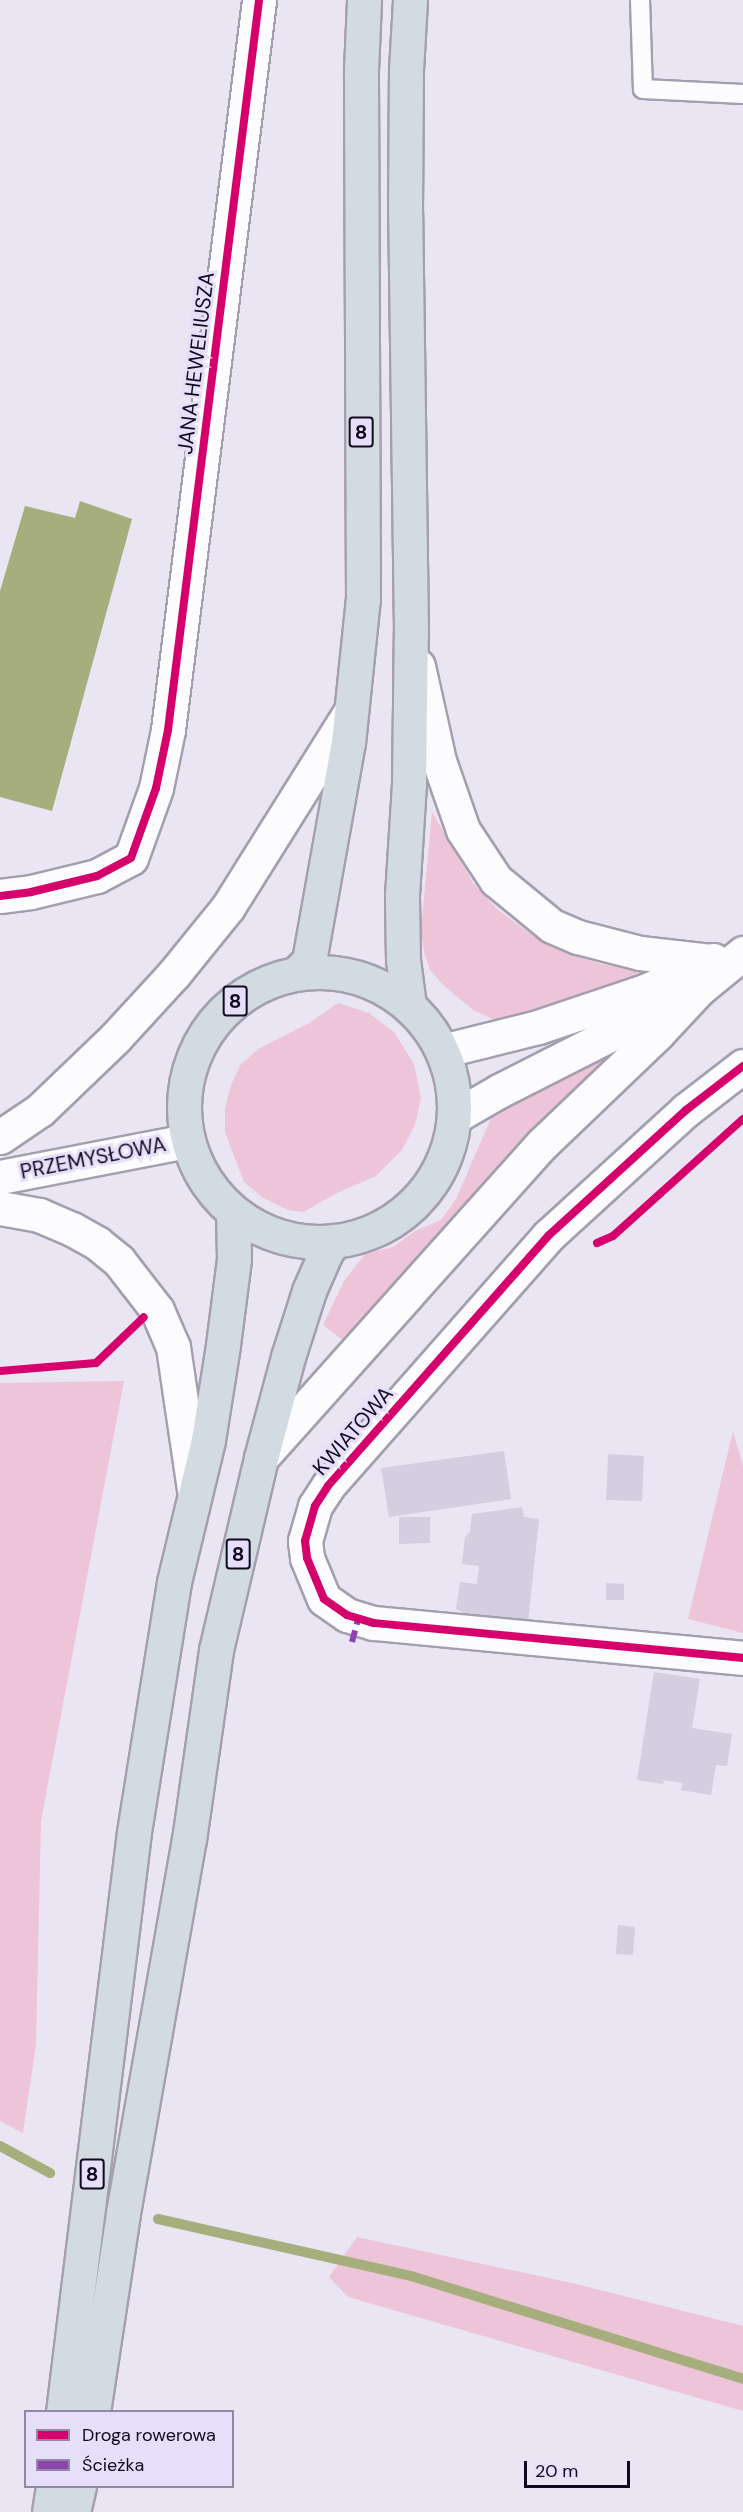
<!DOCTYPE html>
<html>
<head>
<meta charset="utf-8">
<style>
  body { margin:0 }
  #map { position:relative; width:743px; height:2512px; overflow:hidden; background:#e9e5f3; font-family:"DM Sans",sans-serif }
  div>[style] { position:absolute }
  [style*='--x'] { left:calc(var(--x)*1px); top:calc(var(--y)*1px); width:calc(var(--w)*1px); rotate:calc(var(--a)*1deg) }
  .green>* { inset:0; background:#eec5d8 }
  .water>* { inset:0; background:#a6ae7d }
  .stream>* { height:10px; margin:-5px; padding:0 5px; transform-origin:5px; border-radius:5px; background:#a6ae7d }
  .building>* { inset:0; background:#d3cee0 }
  .roads { filter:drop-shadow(2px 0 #a49faf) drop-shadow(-2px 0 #a49faf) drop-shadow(0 2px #a49faf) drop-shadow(0 -2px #a49faf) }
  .service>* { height:18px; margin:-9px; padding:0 9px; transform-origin:9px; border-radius:9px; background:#fcfbfd }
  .minor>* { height:33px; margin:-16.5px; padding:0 16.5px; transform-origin:16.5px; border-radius:16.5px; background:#fcfbfd }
  .tertiary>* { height:33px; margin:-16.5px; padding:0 16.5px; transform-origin:16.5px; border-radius:16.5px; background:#fcfbfd }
  .secondary>* { height:33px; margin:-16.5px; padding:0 16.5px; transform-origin:16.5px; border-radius:16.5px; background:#fcfbfd }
  .trunk>* { height:33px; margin:-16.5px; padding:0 16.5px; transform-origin:16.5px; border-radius:16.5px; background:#d3dbe2 }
  .trunk>.ring { margin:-16.5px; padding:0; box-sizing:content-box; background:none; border:33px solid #d3dbe2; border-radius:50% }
  .quiet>* { height:6px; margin-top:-3px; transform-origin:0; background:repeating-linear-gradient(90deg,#8e44ad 0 12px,transparent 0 18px) }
  .cycleway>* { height:8px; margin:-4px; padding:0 4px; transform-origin:4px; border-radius:4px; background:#d6006c }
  span { translate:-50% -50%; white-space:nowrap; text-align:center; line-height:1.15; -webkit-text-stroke:6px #e6dff9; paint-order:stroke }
  .shield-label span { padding:2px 4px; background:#e6dff9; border:2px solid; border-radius:4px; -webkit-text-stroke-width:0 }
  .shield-label { font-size:20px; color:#11091f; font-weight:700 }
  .street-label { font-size:21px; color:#11091f }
  .legend { position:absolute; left:24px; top:2410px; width:210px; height:78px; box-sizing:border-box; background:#e6dff9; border:2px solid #9189a2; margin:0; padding:8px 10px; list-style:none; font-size:18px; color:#11091f }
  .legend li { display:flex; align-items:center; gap:12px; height:30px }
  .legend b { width:30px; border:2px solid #9189a2 }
  .scale { position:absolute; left:524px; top:2461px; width:106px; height:27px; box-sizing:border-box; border:3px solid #11091f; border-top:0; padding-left:8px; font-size:18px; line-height:21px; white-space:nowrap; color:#11091f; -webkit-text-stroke:4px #e6dff9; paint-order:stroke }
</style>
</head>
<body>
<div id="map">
  <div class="green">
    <i style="clip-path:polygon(432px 812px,473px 883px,498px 910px,532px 935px,569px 954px,601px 964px,656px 972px,521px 1022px,495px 1020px,473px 1010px,443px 985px,430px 970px,424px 952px,421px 931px)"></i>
    <i style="clip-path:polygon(338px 1003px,369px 1013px,394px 1032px,414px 1064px,421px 1098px,415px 1125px,402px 1150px,376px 1176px,337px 1193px,303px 1212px,288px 1210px,263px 1198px,244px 1182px,225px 1132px,225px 1108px,231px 1085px,241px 1064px,260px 1048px,309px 1023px)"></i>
    <i style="clip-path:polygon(619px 1051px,344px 1341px,323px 1325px,344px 1281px,365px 1254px,393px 1247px,415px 1231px,441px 1220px,456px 1199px,492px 1116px,513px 1097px)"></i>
    <i style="clip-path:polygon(124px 1381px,41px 1821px,36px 2044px,23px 2133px,0 2121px,0 1383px)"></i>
    <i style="clip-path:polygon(733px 1431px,743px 1466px,743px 1633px,688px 1619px)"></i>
    <i style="clip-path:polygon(357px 2237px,572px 2283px,743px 2326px,743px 2411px,348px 2297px,329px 2277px)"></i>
  </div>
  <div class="water">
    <i style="clip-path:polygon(80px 501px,132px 519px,52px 811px,0 797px,0 591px,25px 506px,75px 518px)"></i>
  </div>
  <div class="stream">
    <i style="--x:0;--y:2146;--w:57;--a:28.4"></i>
    <i style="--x:158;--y:2219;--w:259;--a:12.7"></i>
    <i style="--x:411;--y:2276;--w:348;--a:17.2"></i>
  </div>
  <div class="building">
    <i style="clip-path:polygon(504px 1451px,511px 1499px,389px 1517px,381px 1468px)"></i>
    <i style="clip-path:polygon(608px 1454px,644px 1456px,642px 1501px,606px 1500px)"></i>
    <i style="clip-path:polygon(522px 1507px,524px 1517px,539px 1519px,528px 1623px,468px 1615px,456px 1609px,460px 1582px,477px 1584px,479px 1566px,462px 1564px,465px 1537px,470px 1532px,472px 1514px)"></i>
    <i style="clip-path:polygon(399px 1517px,430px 1517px,430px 1543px,399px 1544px)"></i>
    <i style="clip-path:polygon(606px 1583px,624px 1584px,624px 1600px,606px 1600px)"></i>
    <i style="clip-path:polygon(654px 1672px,700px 1679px,692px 1728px,732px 1734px,727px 1766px,716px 1765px,711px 1795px,681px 1790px,683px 1783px,664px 1780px,663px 1784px,637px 1780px)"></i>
    <i style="clip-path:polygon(618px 1925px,635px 1927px,633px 1955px,616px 1954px)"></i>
  </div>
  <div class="roads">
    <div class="service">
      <i style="--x:640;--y:0;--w:89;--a:88.1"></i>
      <i style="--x:643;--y:89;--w:100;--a:2.9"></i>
    </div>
    <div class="minor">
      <i style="--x:0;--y:896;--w:31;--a:-7"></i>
      <i style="--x:31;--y:892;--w:68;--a:-13.6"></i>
      <i style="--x:97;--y:876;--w:38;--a:-28"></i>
      <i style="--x:131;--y:858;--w:74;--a:-70.3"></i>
      <i style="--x:156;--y:788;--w:59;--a:-78.3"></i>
      <i style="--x:168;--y:730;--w:736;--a:-82.89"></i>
      <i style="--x:743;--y:1066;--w:72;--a:142.3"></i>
      <i style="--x:686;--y:1110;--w:185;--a:137.6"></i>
      <i style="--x:549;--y:1235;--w:334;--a:131.4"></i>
      <i style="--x:328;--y:1486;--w:24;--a:123"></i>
      <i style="--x:315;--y:1506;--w:36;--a:106"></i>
      <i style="--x:305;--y:1541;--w:17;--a:83"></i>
      <i style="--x:307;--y:1558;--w:44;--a:67.5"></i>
      <i style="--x:324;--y:1599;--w:28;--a:35"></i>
      <i style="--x:347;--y:1615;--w:28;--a:17"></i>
      <i style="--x:374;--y:1623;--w:371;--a:5.4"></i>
    </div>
    <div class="tertiary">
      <i style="--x:0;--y:1137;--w:48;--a:-34"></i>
      <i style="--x:40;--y:1110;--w:104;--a:-43.8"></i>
      <i style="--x:115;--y:1038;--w:86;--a:-47.4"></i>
      <i style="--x:173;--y:975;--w:87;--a:-51"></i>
      <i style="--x:228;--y:907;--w:231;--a:-57.9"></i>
      <i style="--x:0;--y:1177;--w:190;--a:-10.9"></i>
      <i style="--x:0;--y:1208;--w:40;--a:10"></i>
      <i style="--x:39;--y:1215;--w:36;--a:23"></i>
      <i style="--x:72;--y:1229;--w:29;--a:29"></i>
      <i style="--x:97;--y:1243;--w:28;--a:39"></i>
      <i style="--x:119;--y:1261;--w:62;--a:52.2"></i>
      <i style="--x:157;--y:1310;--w:40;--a:66.6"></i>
      <i style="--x:173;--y:1347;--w:145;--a:81.6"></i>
    </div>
    <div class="secondary">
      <i style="--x:418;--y:666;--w:97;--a:77.5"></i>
      <i style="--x:439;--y:761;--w:73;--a:70.8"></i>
      <i style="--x:463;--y:830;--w:60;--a:56.6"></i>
      <i style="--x:496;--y:880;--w:72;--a:39.4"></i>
      <i style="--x:552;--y:926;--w:28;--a:23"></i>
      <i style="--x:578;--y:937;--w:64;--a:14.5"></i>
      <i style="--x:640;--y:953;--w:71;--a:6.4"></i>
      <i style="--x:442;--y:1051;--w:99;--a:-14"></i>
      <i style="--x:538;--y:1027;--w:113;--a:-18.6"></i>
      <i style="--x:645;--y:991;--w:75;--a:-24.5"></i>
      <i style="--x:454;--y:1117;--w:52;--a:-30"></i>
      <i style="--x:499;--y:1091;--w:201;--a:-26.9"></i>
      <i style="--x:261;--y:1458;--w:421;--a:-48.2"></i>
      <i style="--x:542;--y:1144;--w:159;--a:-43.7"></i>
      <i style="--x:657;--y:1034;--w:62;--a:-47"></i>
      <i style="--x:699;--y:989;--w:57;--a:-39.3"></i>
    </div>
    <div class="trunk">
      <i class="ring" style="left:184px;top:972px;width:237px;height:237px"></i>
      <i style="--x:297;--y:973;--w:17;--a:-45"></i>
      <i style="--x:309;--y:961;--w:221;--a:-79.9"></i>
      <i style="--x:348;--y:743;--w:145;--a:-84.1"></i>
      <i style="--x:363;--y:599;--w:529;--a:-90.22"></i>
      <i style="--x:361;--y:70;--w:70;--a:-87.5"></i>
      <i style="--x:409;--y:1006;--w:46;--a:-97.4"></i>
      <i style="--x:403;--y:960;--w:65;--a:-90.9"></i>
      <i style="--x:402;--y:895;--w:110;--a:-86.4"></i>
      <i style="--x:409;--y:785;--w:155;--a:-89.3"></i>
      <i style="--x:411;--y:630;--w:419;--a:-90.8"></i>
      <i style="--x:405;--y:211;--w:141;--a:-89.6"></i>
      <i style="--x:406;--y:70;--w:70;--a:-86.7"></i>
      <i style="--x:63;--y:2412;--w:584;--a:-83.02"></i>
      <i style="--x:134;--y:1832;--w:253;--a:-80.9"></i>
      <i style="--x:174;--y:1582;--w:146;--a:-76.5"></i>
      <i style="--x:208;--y:1440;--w:96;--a:-81"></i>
      <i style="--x:223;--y:1345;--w:87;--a:-82.7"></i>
      <i style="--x:234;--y:1259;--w:47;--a:-91.2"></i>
      <i style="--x:93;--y:2412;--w:201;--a:-81.4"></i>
      <i style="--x:123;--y:2213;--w:379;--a:-80"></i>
      <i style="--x:189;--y:1840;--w:192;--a:-81.9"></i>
      <i style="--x:216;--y:1650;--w:197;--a:-76.8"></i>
      <i style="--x:261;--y:1458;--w:105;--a:-75"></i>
      <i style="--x:288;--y:1357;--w:69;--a:-72.3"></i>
      <i style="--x:309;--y:1291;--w:43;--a:-66.4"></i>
      <i style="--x:326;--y:1252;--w:14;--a:-54"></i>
      <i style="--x:49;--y:2512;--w:26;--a:-81"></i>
      <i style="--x:73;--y:2512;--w:27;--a:-77"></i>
    </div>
  </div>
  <div class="quiet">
    <i style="--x:352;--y:1642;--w:24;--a:-75"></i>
  </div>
  <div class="cycleway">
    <i style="--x:0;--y:896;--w:31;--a:-7"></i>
    <i style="--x:31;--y:892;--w:68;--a:-13.6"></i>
    <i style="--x:97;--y:876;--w:38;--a:-28"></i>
    <i style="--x:131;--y:858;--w:74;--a:-70.3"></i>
    <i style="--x:156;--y:788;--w:59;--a:-78.3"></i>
    <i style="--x:168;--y:730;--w:736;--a:-82.89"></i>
    <i style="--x:743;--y:1066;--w:72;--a:142.3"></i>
    <i style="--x:686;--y:1110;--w:185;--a:137.6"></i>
    <i style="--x:549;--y:1235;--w:334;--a:131.4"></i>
    <i style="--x:328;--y:1486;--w:24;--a:123"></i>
    <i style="--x:315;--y:1506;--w:36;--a:106"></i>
    <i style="--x:305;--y:1541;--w:17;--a:83"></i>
    <i style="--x:307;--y:1558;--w:44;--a:67.5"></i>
    <i style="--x:324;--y:1599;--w:28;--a:35"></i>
    <i style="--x:347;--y:1615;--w:28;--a:17"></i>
    <i style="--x:374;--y:1623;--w:371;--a:5.4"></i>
    <i style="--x:597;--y:1243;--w:17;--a:-24"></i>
    <i style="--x:613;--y:1236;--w:175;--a:-42"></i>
    <i style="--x:0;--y:1371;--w:96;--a:-4.8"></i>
    <i style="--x:96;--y:1363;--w:66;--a:-43.8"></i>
  </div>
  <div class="shield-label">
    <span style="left:361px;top:432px">8</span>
    <span style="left:235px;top:1001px">8</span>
    <span style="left:238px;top:1554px">8</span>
    <span style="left:92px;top:2174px">8</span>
  </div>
  <div class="street-label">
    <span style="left:196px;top:363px;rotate:-83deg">JANA HEWELIUSZA</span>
    <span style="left:93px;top:1158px;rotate:-11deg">PRZEMYSŁOWA</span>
    <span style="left:353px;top:1431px;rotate:-49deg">KWIATOWA</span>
  </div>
  <ul class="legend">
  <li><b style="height:8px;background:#d6006c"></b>Droga rowerowa</li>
  <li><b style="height:8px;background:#8e44ad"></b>Ścieżka</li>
  </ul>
  <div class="scale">20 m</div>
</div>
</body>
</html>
